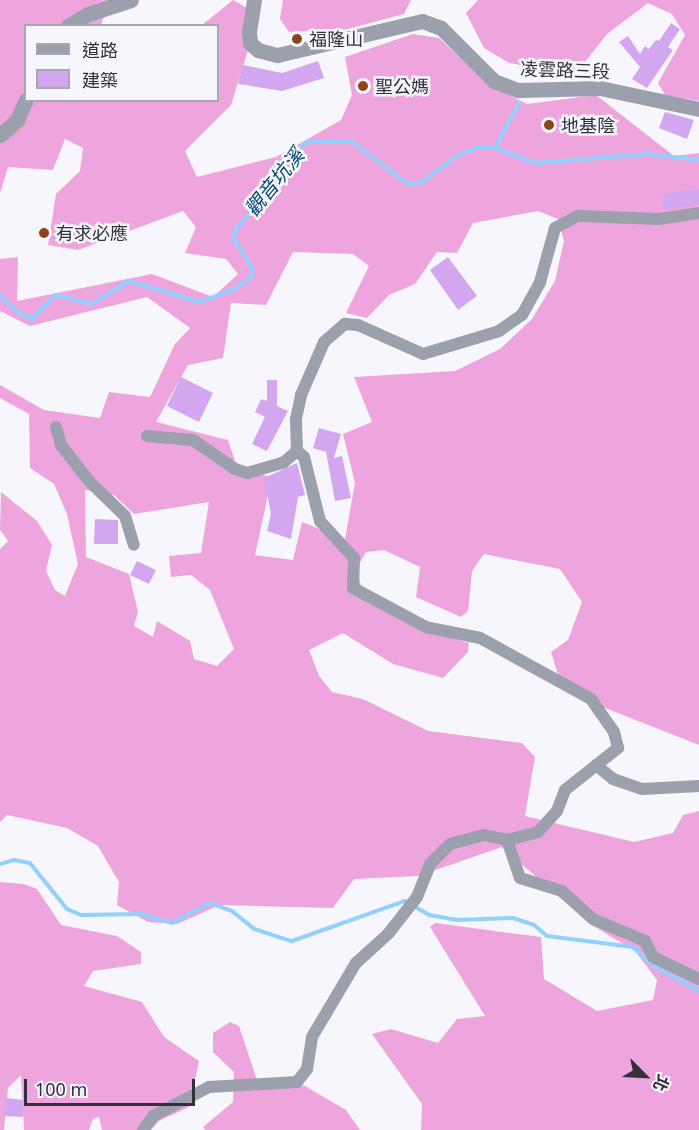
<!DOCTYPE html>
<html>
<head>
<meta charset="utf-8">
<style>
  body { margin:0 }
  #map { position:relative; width:699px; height:1130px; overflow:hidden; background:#f6f6fc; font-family:"Noto Sans","Noto Sans TC",sans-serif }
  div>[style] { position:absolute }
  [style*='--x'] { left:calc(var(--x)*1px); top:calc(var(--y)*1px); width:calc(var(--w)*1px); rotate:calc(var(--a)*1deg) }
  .forest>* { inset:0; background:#eea5de }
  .stream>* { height:4px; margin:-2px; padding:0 2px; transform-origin:2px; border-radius:2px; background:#92d0fd }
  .building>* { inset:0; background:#d3a7f0 }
  .minor>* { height:12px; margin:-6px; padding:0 6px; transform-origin:6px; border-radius:6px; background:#9ba0ac }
  .tertiary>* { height:15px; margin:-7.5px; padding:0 7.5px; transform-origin:7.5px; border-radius:7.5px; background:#9ba0ac }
  .dots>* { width:16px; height:16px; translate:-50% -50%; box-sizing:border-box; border:3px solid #f6f6fc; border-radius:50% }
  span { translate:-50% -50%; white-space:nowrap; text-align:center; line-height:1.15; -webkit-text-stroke:5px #f6f6fc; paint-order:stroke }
  .poi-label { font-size:18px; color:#31313c }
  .left { translate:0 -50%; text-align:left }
  .street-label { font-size:18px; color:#31313c }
  .water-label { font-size:20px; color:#06486b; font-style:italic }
  .legend { position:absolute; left:24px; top:24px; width:195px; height:78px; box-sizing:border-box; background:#f6f6fc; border:2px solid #a7a7af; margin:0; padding:8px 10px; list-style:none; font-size:18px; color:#31313c }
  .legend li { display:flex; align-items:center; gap:12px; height:30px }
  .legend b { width:30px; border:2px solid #a7a7af }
  .north { position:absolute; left:615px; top:1046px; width:60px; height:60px; -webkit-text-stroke:4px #f6f6fc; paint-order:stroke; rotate:114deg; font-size:16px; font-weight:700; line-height:24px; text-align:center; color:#31313c }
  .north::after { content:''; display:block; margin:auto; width:21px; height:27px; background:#31313c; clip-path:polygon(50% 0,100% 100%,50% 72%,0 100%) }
  .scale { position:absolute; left:24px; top:1079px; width:171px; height:27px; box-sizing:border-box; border:3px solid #31313c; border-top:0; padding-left:8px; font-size:18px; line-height:21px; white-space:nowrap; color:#31313c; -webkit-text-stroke:4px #f6f6fc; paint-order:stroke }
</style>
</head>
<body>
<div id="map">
  <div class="forest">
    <i style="clip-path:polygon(evenodd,0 0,120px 0,107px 8px,101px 25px,26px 26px,26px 100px,218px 100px,218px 26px,202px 25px,233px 0,259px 15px,231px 105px,185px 151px,197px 177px,276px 157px,341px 120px,352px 95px,345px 57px,413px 34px,439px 38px,489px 85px,527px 104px,596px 95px,674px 156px,699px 153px,699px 745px,600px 706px,560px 681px,551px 652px,568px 640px,582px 602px,560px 569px,484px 554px,472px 571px,468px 611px,461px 617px,416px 597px,420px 567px,384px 550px,366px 552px,357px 568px,361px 587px,441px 635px,469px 643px,468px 652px,443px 678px,393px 664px,343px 633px,309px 650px,319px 676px,332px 692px,363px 699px,428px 731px,522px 743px,535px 757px,525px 816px,634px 842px,673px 833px,683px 815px,699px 811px,699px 1130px,421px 1130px,422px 1104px,372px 1034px,391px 1029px,438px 1043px,457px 1019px,485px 1016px,430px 927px,435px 923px,541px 937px,544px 979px,597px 1011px,653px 1000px,657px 980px,635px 951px,590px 924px,502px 847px,418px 876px,354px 879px,333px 908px,220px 905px,177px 924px,148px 922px,117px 905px,119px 882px,98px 846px,67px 828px,7px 815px,0 822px,0 549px,8px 541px,0 530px,1px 492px,37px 521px,52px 545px,46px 571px,55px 590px,65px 596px,78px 564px,67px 514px,54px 484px,30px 468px,29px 414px,0 398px,0 385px,44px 410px,100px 418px,109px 392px,150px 397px,175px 344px,190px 328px,147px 297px,30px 326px,0 311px,0 259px,18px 257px,17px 301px,152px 274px,213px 297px,238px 274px,226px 259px,185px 253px,196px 227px,183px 211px,78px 250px,48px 245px,56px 194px,80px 171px,83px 148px,65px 139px,53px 170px,8px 167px,0 193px,0 0,538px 211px,558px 219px,564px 241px,555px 281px,532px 319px,500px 349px,455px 371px,354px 377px,372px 422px,343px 434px,355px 483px,345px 539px,302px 522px,293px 560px,255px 555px,272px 477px,238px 470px,228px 440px,156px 422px,188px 365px,223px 358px,231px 303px,266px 305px,293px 252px,353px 254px,369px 266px,346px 313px,367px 318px,389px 295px,415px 284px,437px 252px,457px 253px,473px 223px,538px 211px,0 0,85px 490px,114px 495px,134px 514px,209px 502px,201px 553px,169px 556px,171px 577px,191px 575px,210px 590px,234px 649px,217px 666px,194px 659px,190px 641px,157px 621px,153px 637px,134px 626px,138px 612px,129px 574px,86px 557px,85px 490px)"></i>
    <i style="clip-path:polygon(283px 0,411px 0,404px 14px,344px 30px,289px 32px,280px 19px)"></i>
    <i style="clip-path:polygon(478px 0,699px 0,699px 101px,665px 95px,658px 83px,685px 35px,672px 14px,648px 3px,607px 34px,575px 75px,509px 63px,484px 48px,466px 13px)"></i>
    <i style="clip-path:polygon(0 882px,24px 884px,37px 889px,61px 925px,117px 936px,141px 952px,141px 964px,93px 971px,84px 986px,142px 1002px,164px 1037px,199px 1061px,189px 1107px,159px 1121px,151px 1130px,102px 1130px,99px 1117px,93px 1119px,89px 1130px,24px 1130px,21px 1075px,8px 1088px,4px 1130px,0 1130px)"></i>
    <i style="clip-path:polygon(230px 1022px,239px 1026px,257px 1080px,305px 1086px,346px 1110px,360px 1130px,205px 1130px,203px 1127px,233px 1102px,234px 1072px,213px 1052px,213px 1033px)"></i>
  </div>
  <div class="stream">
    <i style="--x:495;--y:148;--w:51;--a:-61.9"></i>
    <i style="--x:0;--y:295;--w:24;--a:45"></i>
    <i style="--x:17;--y:312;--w:17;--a:25"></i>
    <i style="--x:32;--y:319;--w:34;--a:-45"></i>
    <i style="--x:56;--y:295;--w:37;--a:14"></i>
    <i style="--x:92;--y:304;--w:44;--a:-31.9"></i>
    <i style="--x:129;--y:281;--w:74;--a:16.5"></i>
    <i style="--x:200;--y:302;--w:39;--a:-21"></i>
    <i style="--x:236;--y:288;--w:19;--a:-36"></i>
    <i style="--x:251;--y:277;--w:10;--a:-84"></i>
    <i style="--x:252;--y:267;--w:33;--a:-123"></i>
    <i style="--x:234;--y:239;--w:9;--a:-84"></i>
    <i style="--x:235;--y:230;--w:60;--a:-48.4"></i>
    <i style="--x:275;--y:185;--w:26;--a:-65"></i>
    <i style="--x:286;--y:161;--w:29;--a:-41"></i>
    <i style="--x:308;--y:142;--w:43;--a:-1.3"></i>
    <i style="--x:351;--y:141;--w:71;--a:37"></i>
    <i style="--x:408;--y:184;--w:14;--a:-8"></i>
    <i style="--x:422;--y:182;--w:41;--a:-37.1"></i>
    <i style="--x:455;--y:157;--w:23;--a:-23"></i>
    <i style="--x:476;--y:148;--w:19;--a:0"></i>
    <i style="--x:495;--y:148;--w:44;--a:20.1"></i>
    <i style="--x:536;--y:163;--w:113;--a:-4.6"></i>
    <i style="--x:649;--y:154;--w:50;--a:6.8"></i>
    <i style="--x:0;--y:864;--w:15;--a:-16"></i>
    <i style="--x:14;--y:860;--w:16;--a:11"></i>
    <i style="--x:30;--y:863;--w:59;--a:51.2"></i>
    <i style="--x:67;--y:909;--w:15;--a:23"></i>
    <i style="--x:81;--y:915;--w:60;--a:-1"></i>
    <i style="--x:141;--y:914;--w:32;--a:16"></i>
    <i style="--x:172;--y:923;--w:43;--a:-27.8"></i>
    <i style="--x:210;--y:903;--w:23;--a:20"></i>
    <i style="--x:232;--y:911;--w:28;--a:39"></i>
    <i style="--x:254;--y:929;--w:40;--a:18"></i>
    <i style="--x:292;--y:941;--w:120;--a:-19.5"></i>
    <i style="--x:405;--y:901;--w:28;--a:30"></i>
    <i style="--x:429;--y:915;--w:29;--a:10"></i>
    <i style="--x:458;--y:920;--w:55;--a:-2.1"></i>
    <i style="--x:513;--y:918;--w:22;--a:18"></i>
    <i style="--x:534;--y:925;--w:17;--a:40"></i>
    <i style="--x:547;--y:936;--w:87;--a:7.3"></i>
    <i style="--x:633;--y:947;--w:26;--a:43"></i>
    <i style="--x:652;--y:965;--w:54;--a:29"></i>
  </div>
  <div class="building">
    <i style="clip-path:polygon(671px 23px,680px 29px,668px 47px,673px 50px,647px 88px,632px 79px,640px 67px,619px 42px,628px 36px,640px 54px,645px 46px,649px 49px,656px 40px,659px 41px)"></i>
    <i style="clip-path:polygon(318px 61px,324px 78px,282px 91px,238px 84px,243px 65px,282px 73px)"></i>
    <i style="clip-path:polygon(665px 112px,694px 120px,687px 139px,659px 128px)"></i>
    <i style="clip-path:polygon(699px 189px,699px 205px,664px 210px,662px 194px)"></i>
    <i style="clip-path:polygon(448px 257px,477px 296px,458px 310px,430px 270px)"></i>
    <i style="clip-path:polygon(181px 377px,213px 393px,199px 422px,167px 406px)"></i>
    <i style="clip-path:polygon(267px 380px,277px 380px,277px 406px,288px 411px,267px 451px,252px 444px,265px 417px,255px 412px,261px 399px,267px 401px)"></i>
    <i style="clip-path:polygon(319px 428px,341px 434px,334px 458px,342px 456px,351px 498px,335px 501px,326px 452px,313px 448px)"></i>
    <i style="clip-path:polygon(297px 463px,305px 495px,298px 497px,291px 539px,267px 531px,271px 514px,264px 478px)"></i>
    <i style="clip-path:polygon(95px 519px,118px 520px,118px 544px,94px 544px)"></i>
    <i style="clip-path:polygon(137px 561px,156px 570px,149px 584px,130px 575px)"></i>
    <i style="clip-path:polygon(6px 1098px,24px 1100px,23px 1117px,4px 1116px)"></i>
  </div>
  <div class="minor">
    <i style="--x:56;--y:427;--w:19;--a:74"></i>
    <i style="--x:61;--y:445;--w:46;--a:52.1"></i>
    <i style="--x:89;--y:481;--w:50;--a:44.2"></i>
    <i style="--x:125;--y:516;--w:30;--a:73"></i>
    <i style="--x:147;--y:436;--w:46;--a:5"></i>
    <i style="--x:193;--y:440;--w:51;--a:34.6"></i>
    <i style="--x:235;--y:469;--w:13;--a:18"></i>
    <i style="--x:247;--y:473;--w:37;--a:-16"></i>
    <i style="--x:283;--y:463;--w:18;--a:-41"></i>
    <i style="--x:596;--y:765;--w:22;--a:39"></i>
    <i style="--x:613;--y:779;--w:31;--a:19"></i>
    <i style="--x:642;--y:789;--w:57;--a:-3"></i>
    <i style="--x:507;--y:840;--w:32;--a:-14"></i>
    <i style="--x:538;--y:832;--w:28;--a:-48"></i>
    <i style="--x:557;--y:811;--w:22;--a:-69"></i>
    <i style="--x:565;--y:790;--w:68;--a:-38.4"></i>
    <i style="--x:618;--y:748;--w:16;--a:-104"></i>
    <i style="--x:614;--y:732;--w:40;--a:-124.9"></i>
    <i style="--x:591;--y:699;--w:127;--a:-151.2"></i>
    <i style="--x:480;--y:638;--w:55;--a:-168.5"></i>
    <i style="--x:426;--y:627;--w:83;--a:-151.9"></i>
    <i style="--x:353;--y:588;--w:30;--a:-88"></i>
    <i style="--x:354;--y:558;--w:50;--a:-132.6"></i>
    <i style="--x:320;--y:521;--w:66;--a:-104"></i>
    <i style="--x:304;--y:457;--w:9;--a:-139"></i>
    <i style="--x:297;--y:451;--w:32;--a:-92"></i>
    <i style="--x:296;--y:419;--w:25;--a:-78"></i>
    <i style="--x:301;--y:395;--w:58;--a:-66.5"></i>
    <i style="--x:324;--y:342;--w:28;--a:-41"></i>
    <i style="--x:345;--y:324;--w:13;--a:4"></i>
    <i style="--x:358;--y:325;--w:71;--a:24"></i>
    <i style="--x:423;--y:354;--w:79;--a:-16.8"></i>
    <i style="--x:499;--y:331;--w:28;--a:-35"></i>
    <i style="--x:522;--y:315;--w:38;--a:-61"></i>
    <i style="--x:540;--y:282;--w:56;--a:-74.5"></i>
    <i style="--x:555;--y:228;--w:26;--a:-28"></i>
    <i style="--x:578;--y:216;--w:81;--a:2.1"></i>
    <i style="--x:659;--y:219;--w:40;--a:-8.5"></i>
    <i style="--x:143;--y:1130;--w:17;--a:-54"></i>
    <i style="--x:153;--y:1116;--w:63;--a:-27.4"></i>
    <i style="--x:209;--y:1087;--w:88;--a:-3.3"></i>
    <i style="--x:297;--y:1082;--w:16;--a:-52"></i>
    <i style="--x:307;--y:1069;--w:32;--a:-81"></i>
    <i style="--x:312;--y:1037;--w:86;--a:-59.3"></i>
    <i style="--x:356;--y:963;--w:43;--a:-42.2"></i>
    <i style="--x:388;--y:934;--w:47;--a:-51.9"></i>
    <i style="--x:417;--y:897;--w:35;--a:-68"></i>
    <i style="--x:430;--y:864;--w:28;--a:-45"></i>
    <i style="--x:450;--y:844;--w:35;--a:-15"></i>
    <i style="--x:484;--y:835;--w:24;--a:12"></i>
    <i style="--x:507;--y:840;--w:40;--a:71.1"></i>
    <i style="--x:520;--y:878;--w:44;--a:17.2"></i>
    <i style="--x:562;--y:891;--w:42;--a:42.1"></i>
    <i style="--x:593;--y:919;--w:56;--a:22.9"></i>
    <i style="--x:645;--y:941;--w:18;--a:63"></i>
    <i style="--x:653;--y:957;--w:51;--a:25.6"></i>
  </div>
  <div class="tertiary">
    <i style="--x:254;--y:0;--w:33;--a:99"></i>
    <i style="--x:249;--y:33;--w:10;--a:84"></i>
    <i style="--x:250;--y:43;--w:11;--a:41"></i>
    <i style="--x:258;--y:50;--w:20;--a:15"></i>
    <i style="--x:277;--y:55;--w:149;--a:-13.2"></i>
    <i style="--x:422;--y:21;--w:20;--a:20"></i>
    <i style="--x:441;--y:28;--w:75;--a:45"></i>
    <i style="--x:494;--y:81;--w:26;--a:21"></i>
    <i style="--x:518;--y:90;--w:82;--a:-1.4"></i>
    <i style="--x:600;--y:88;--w:101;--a:12"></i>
    <i style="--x:68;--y:26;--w:23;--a:-31"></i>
    <i style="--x:88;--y:14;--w:45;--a:-18"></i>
    <i style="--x:0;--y:135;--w:23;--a:-41"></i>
    <i style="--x:17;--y:120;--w:22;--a:-66"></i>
  </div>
  <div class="dots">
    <i style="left:297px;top:39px;background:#8a441e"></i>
    <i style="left:363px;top:86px;background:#8a441e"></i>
    <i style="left:549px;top:125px;background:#8a441e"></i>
    <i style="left:44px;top:233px;background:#8a441e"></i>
  </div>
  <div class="poi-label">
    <span class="left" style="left:309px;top:39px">福隆山</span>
    <span class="left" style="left:375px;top:86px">聖公媽</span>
    <span class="left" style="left:561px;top:125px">地基陰</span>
    <span class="left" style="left:56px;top:233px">有求必應</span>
  </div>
  <div class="street-label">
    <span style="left:565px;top:70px;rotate:2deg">凌雲路三段</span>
  </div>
  <div class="water-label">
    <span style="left:274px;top:182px;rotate:-51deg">觀音坑溪</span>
  </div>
  <ul class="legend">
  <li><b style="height:8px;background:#9ba0ac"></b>道路</li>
  <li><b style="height:16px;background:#d3a7f0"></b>建築</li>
  </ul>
  <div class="north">北</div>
  <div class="scale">100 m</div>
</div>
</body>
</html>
